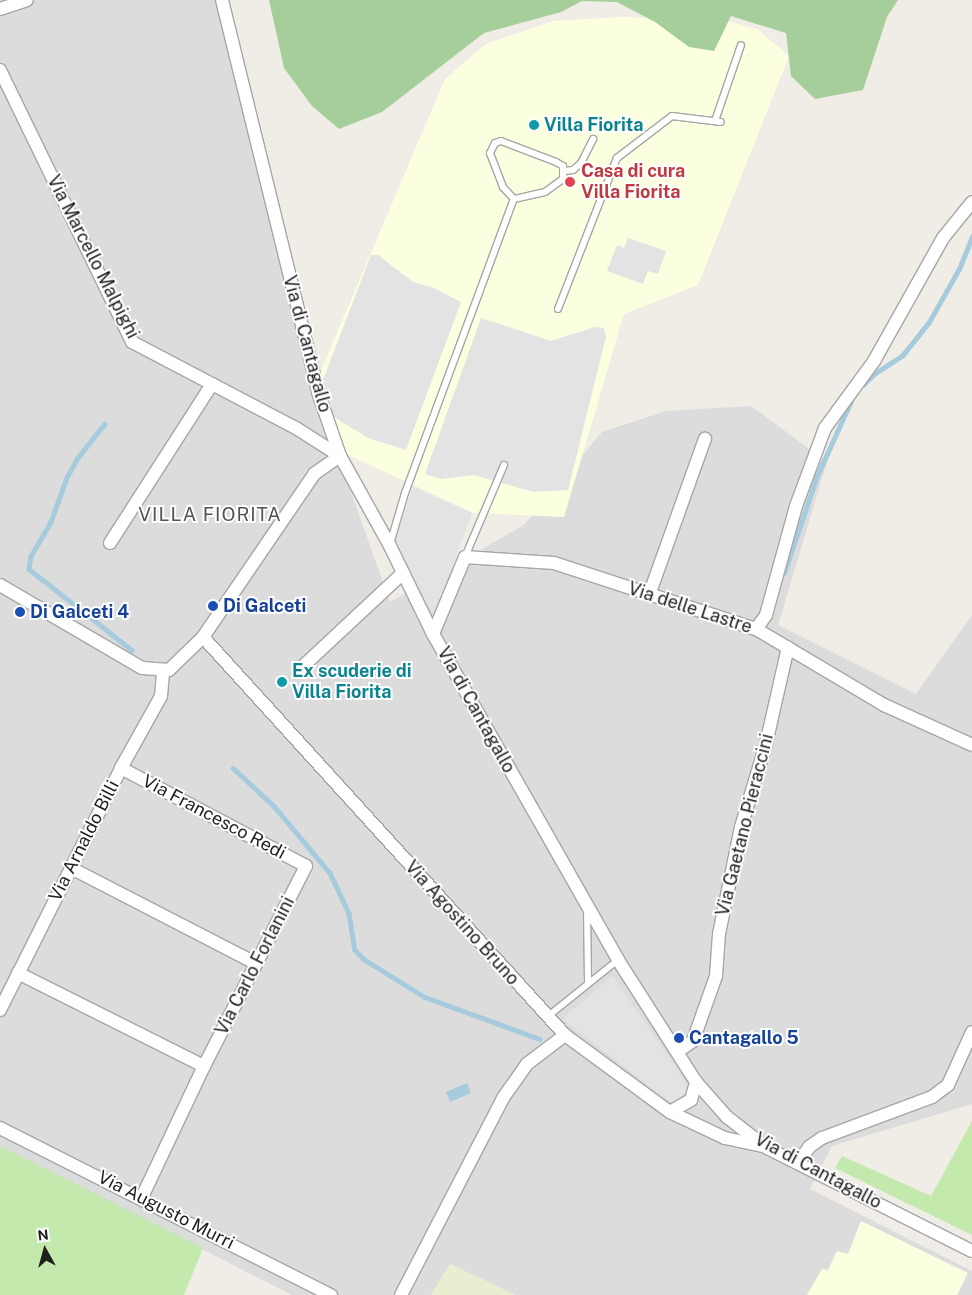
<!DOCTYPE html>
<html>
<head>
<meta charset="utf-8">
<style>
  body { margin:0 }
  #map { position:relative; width:972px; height:1295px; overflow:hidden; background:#efede5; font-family:"Public Sans",sans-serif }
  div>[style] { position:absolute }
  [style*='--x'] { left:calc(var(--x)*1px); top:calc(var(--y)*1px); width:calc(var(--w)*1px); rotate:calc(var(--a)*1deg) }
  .residential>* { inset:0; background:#dddcdc }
  .education>* { inset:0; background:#fcffdf }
  .farmland>* { inset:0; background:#e9eed1 }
  .grass>* { inset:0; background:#c4e9ac }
  .forest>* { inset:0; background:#a5ce9a }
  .parking>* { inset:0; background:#e3e3e3 }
  .water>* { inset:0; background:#a6cbdd }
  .stream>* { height:4.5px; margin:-2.25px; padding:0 2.25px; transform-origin:2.25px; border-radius:2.25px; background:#a6cbdd }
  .roads { filter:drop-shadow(1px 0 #a6a6a6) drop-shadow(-1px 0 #a6a6a6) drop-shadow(0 1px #a6a6a6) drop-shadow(0 -1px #a6a6a6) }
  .lane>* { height:6px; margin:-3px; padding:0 3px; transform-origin:3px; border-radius:3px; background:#fff }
  .street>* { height:12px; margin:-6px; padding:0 6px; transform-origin:6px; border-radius:6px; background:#fff }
  .dots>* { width:14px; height:14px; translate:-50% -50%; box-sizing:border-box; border:2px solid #fff; border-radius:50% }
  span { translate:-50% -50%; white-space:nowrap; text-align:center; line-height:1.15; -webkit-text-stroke:4px #fff; paint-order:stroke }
  .culture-label { font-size:18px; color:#0d838f; font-weight:700 }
  .left { translate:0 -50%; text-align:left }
  .health-label { font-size:18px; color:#be3a42; font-weight:700 }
  .street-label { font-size:18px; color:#1f1f1f }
  .transit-label { font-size:18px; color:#164399; font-weight:700 }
  .neighbourhood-label { font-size:19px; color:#525252; letter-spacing:1px }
  .north { position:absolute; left:20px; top:1225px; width:50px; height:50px; -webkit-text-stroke:4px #fff; paint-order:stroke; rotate:353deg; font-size:14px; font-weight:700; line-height:20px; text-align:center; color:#1f1f1f }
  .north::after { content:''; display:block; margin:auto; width:18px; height:22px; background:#1f1f1f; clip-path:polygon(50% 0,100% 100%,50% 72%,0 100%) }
</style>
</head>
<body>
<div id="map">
  <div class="residential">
    <i style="clip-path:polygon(0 0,224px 0,331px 435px,390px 602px,524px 525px,602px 432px,666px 411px,751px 406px,827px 462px,778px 625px,916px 694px,972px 615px,972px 1104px,832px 1146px,810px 1189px,972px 1271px,972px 1295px,515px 1295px,450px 1264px,431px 1295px,292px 1295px,0 1146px)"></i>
  </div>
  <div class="education">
    <i style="clip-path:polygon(621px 17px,720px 19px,757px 29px,789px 56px,698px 285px,624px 314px,564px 517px,474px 513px,346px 454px,316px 382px,445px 79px,486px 44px,553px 21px)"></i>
    <i style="clip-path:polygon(861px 1221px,968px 1273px,957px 1295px,807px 1295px,822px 1269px,828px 1270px,837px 1251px,848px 1254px)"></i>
  </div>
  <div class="farmland">
    <i style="clip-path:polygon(450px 1264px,515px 1295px,431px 1295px)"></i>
  </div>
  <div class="grass">
    <i style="clip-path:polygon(972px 1121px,972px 1235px,835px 1168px,842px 1156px,931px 1196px)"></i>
    <i style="clip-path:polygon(0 1146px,203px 1248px,184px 1295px,0 1295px)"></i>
  </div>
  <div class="forest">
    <i style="clip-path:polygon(269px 0,898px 0,887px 17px,863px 90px,815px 99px,791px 76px,786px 33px,731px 16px,714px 51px,689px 47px,655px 22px,617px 2px,582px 1px,561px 12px,484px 33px,382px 112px,339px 129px,312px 106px,284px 68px)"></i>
  </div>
  <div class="parking">
    <i style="clip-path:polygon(628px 238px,666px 251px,658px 274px,648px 271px,643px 284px,607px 271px,617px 245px,624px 248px)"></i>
    <i style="clip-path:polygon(371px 255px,378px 255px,413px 282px,434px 288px,461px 302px,406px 450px,368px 438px,329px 414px,319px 390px)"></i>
    <i style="clip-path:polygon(481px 318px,551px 341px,595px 327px,604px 328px,606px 337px,568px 490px,533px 492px,474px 475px,441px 479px,425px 474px)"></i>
    <i style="clip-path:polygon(413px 487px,472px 513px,434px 616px,394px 543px)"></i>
    <i style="clip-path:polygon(613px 976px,690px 1089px,673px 1104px,562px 1019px)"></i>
  </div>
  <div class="water">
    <i style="clip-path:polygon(467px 1083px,471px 1093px,450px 1102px,446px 1092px)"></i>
  </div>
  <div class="stream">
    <i style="--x:863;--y:385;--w:16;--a:-45"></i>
    <i style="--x:874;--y:374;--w:33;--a:-33"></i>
    <i style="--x:902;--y:356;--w:43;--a:-51.5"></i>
    <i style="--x:929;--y:322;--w:61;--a:-60.5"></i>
    <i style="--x:959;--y:269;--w:35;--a:-68"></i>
    <i style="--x:105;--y:424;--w:43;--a:128.5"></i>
    <i style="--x:78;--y:458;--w:23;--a:119"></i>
    <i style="--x:67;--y:478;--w:47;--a:110"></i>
    <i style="--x:51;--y:522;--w:39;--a:120"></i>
    <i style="--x:31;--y:556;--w:13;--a:99"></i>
    <i style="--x:29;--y:569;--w:131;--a:38.2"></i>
    <i style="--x:784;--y:573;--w:102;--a:-71.2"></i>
    <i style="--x:817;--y:476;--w:82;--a:-65.6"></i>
    <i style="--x:233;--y:768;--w:56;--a:42.8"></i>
    <i style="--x:274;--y:806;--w:87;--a:50.1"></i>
    <i style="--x:330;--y:873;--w:44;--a:64.6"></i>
    <i style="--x:349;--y:913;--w:37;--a:81"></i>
    <i style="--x:355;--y:950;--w:14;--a:45"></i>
    <i style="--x:365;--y:960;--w:70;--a:31.7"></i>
    <i style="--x:425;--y:997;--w:122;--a:20.1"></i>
  </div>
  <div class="roads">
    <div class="lane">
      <i style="--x:715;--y:121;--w:80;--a:-71.1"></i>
      <i style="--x:501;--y:141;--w:59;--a:20.9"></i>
      <i style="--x:556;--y:162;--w:8;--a:30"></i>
      <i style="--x:563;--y:166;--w:13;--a:90"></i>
      <i style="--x:563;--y:179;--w:22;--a:144"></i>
      <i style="--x:545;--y:192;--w:32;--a:167"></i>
      <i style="--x:514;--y:199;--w:16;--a:-133"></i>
      <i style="--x:503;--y:187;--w:36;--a:-111"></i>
      <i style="--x:490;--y:153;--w:11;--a:-63"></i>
      <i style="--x:495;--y:143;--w:6;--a:-18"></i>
      <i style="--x:564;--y:171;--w:9;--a:-6"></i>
      <i style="--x:573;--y:170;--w:11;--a:-41"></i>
      <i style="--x:581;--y:163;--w:27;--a:-63"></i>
      <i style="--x:558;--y:309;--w:162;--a:-68.7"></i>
      <i style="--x:617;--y:158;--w:69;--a:-37.4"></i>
      <i style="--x:672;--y:116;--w:49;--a:7"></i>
      <i style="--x:390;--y:544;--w:53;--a:-73.6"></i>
      <i style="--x:405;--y:493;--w:314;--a:-69.7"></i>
      <i style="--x:465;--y:557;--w:100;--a:-67"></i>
      <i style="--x:587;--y:909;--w:74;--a:89.2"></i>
      <i style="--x:547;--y:1017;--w:91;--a:-38.8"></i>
    </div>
    <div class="street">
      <i style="--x:222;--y:0;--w:404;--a:76.2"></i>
      <i style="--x:318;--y:392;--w:68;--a:71"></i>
      <i style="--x:340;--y:456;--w:103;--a:60.9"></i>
      <i style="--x:390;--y:546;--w:98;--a:64"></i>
      <i style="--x:433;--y:634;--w:375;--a:60.4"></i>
      <i style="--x:618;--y:960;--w:145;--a:57.4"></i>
      <i style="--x:696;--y:1082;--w:47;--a:48.5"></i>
      <i style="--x:727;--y:1117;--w:51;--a:37.8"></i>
      <i style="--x:767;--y:1148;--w:229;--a:26.7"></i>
      <i style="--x:0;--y:9;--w:28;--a:-18"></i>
      <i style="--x:0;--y:70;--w:302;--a:64.1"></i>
      <i style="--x:132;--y:342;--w:185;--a:27.7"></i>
      <i style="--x:296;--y:428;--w:52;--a:32.5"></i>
      <i style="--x:110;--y:543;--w:189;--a:-57.3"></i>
      <i style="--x:0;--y:585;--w:164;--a:30.3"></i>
      <i style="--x:142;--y:668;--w:27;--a:4"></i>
      <i style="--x:169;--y:670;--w:47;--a:-44.1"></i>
      <i style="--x:203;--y:637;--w:197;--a:-55.7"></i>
      <i style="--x:314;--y:474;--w:32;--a:-35"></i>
      <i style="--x:649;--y:595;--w:166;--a:-70.3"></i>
      <i style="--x:756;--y:629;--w:17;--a:-54"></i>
      <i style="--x:766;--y:615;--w:113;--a:-74.6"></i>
      <i style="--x:796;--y:506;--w:83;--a:-69.6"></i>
      <i style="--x:825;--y:428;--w:83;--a:-53.8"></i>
      <i style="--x:874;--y:361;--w:141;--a:-60.7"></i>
      <i style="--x:943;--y:238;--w:46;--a:-51.1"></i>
      <i style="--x:433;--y:634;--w:83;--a:-67.4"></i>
      <i style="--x:465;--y:557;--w:89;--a:3.9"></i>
      <i style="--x:554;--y:563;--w:213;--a:18.1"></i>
      <i style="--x:756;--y:629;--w:149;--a:30.7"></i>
      <i style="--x:884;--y:705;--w:97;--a:24.4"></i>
      <i style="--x:203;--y:637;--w:538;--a:47.71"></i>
      <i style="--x:565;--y:1035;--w:130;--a:36.3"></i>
      <i style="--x:670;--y:1112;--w:61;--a:25.3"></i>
      <i style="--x:725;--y:1138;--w:38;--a:12"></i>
      <i style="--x:300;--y:669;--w:141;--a:-43"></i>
      <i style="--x:121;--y:768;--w:209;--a:27.9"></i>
      <i style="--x:306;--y:866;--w:225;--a:117"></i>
      <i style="--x:204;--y:1066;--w:145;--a:115.3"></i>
      <i style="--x:71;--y:868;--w:207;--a:27.3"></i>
      <i style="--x:18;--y:973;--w:208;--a:26.6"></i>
      <i style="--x:0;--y:1010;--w:271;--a:-63.4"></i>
      <i style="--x:121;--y:768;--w:82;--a:-60.9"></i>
      <i style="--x:161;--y:696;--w:25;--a:-85"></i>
      <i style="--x:677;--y:1052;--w:19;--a:-35"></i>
      <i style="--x:693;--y:1041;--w:69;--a:-70.5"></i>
      <i style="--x:716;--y:976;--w:42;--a:-85.9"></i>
      <i style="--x:719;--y:934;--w:109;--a:-78.4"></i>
      <i style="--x:741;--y:827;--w:87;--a:-73.2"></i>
      <i style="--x:766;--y:744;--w:99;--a:-77.2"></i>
      <i style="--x:670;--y:1112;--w:24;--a:-30"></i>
      <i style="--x:691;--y:1100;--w:19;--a:-74"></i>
      <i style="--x:0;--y:1128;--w:371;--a:26.8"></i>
      <i style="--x:798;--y:1163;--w:19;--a:-55"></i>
      <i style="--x:809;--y:1147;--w:16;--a:-35"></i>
      <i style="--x:822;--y:1138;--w:117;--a:-20.4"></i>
      <i style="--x:932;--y:1097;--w:20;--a:-37"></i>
      <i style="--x:948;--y:1085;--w:58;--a:-65.6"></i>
      <i style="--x:401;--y:1295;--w:222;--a:-62.6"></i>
      <i style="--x:503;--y:1098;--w:42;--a:-54.8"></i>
      <i style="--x:527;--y:1064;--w:48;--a:-37.3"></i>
    </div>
  </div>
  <div class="dots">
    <i style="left:534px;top:125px;background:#0f9aa8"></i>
    <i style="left:570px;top:182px;background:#e0444e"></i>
    <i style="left:213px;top:606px;background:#1a4fb4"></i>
    <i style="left:20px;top:612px;background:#1a4fb4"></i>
    <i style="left:282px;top:682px;background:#0f9aa8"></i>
    <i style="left:679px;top:1038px;background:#1a4fb4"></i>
  </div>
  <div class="culture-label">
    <span class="left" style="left:544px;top:125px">Villa Fiorita</span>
    <span class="left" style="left:292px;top:682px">Ex scuderie di<br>Villa Fiorita</span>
  </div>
  <div class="health-label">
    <span class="left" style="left:581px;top:182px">Casa di cura<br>Villa Fiorita</span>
  </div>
  <div class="street-label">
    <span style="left:93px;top:257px;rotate:63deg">Via Marcello Malpighi</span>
    <span style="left:307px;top:344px;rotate:75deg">Via di Cantagallo</span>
    <span style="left:690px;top:608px;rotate:18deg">Via delle Lastre</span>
    <span style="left:476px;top:710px;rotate:61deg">Via di Cantagallo</span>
    <span style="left:214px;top:817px;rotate:28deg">Via Francesco Redi</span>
    <span style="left:745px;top:825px;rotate:-76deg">Via Gaetano Pieraccini</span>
    <span style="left:84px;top:841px;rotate:-63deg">Via Arnaldo Billi</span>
    <span style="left:462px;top:923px;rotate:48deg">Via Agostino Bruno</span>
    <span style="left:255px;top:966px;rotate:-63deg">Via Carlo Forlanini</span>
    <span style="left:818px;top:1171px;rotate:28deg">Via di Cantagallo</span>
    <span style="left:166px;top:1210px;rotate:27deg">Via Augusto Murri</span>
  </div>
  <div class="transit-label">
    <span class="left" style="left:223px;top:606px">Di Galceti</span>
    <span class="left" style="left:30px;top:612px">Di Galceti 4</span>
    <span class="left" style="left:689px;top:1038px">Cantagallo 5</span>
  </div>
  <div class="neighbourhood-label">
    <span style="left:210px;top:515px">VILLA FIORITA</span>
  </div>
  <div class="north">N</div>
</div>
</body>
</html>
